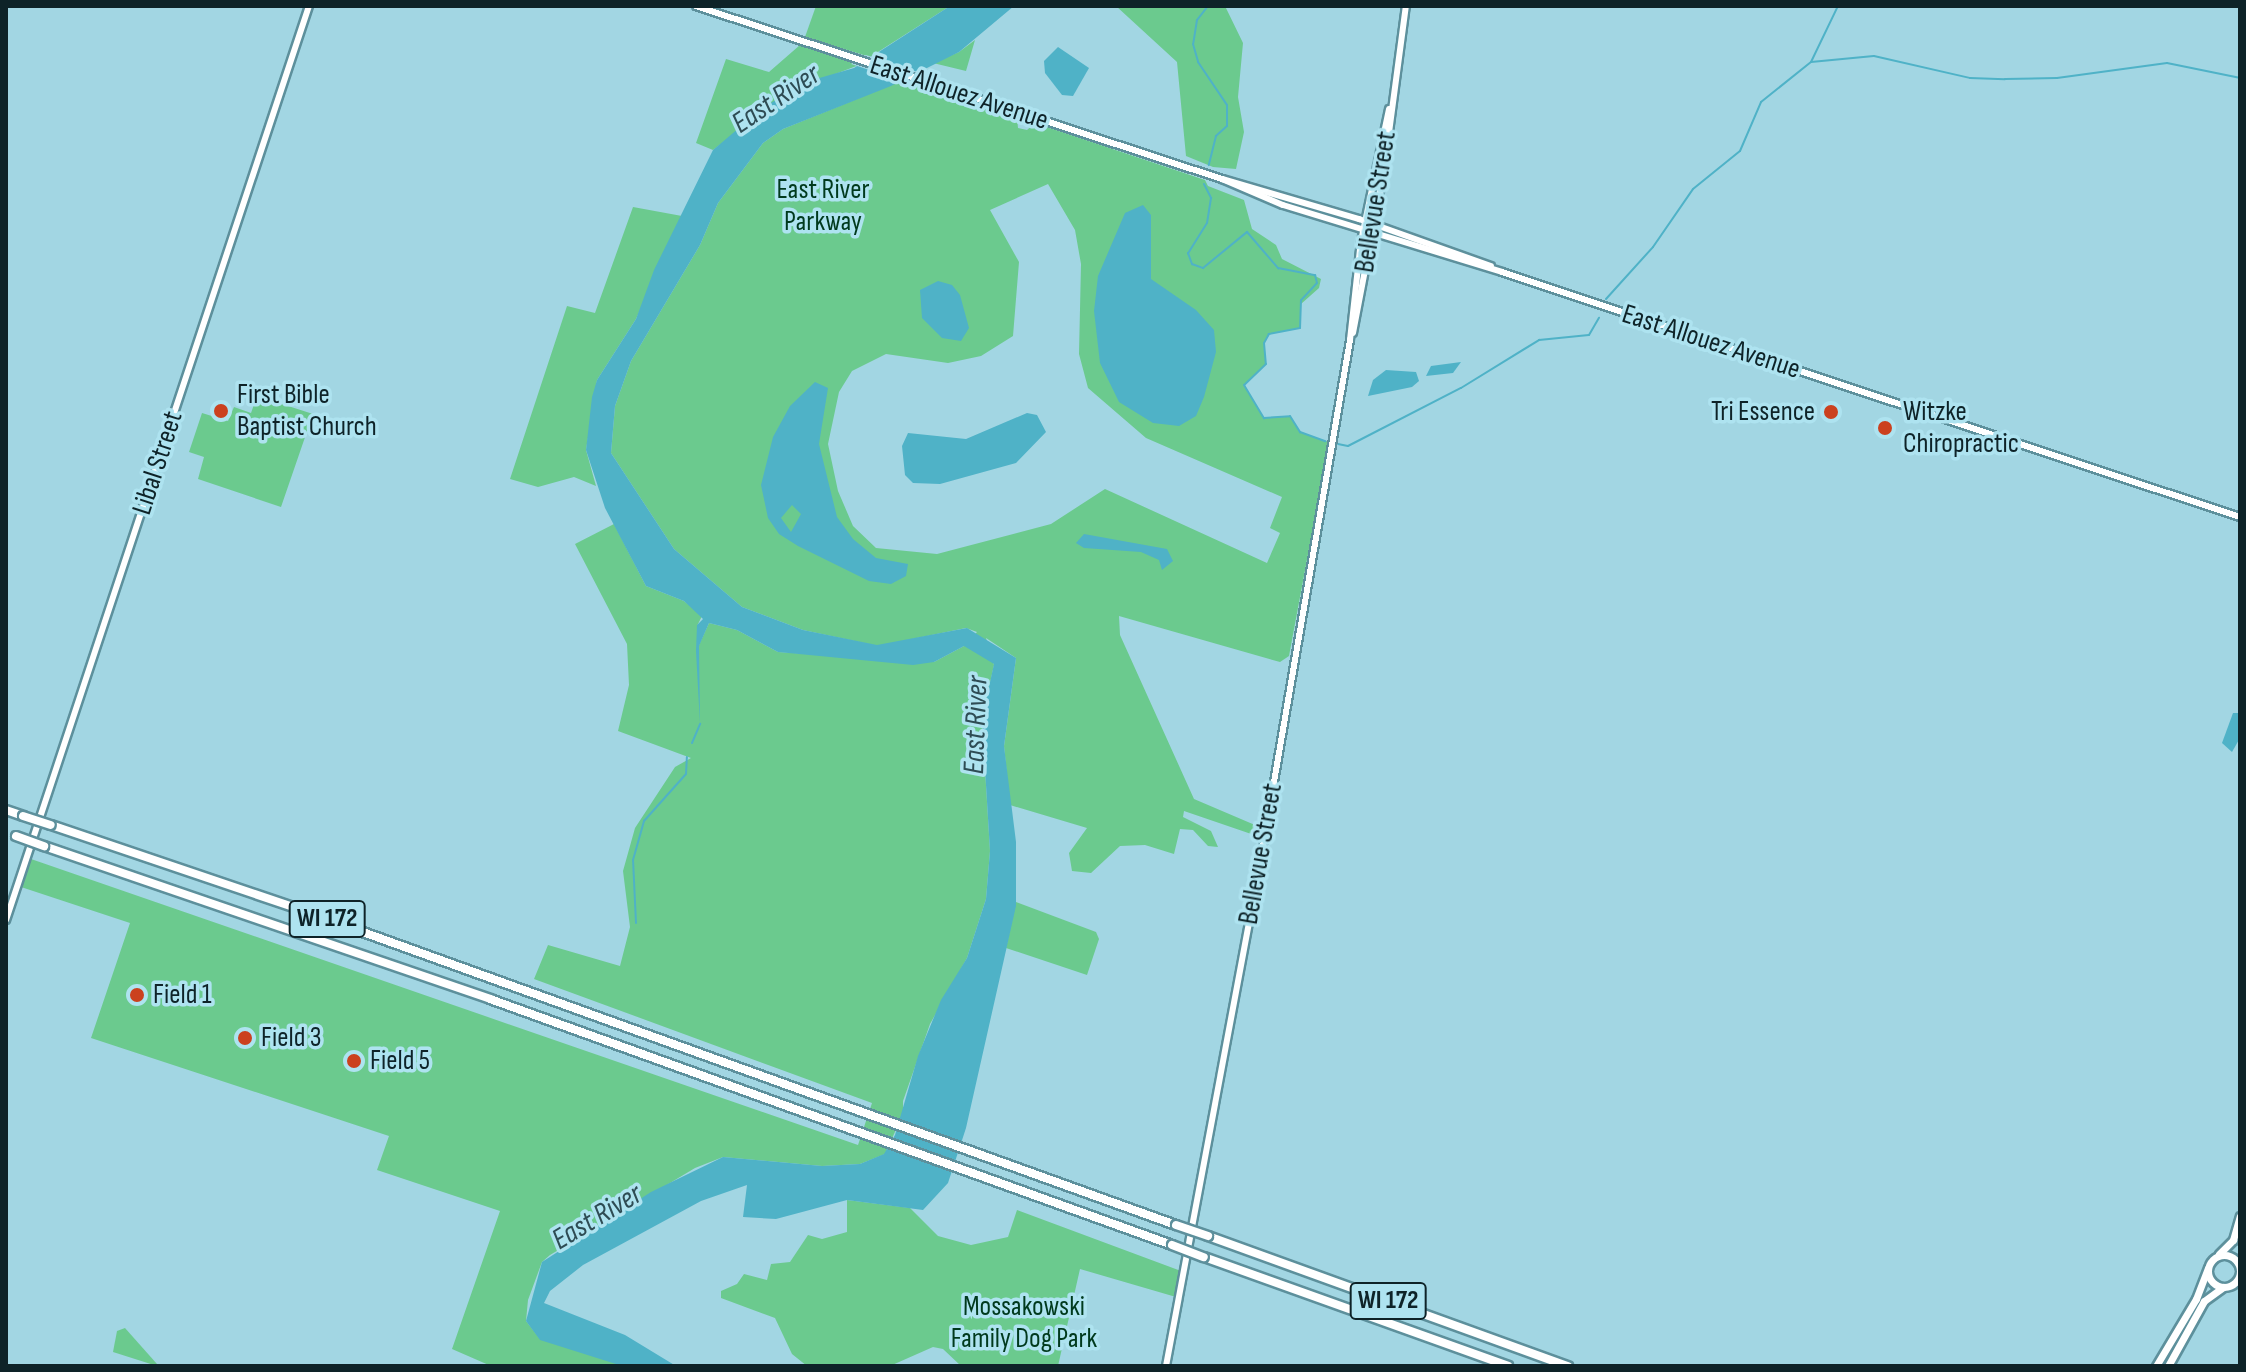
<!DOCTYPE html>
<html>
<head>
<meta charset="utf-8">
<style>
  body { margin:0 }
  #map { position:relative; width:2246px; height:1372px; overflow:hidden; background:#a2d6e3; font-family:"Sofia Sans Condensed",sans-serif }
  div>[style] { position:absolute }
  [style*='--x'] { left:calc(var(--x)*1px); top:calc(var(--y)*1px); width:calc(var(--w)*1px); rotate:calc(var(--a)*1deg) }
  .green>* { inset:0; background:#6bca8e }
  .water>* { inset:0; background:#4fb2c7 }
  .pier>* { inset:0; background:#a2d6e3 }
  .stream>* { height:2px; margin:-1px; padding:0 1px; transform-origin:1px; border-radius:1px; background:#4fb2c7 }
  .roads { filter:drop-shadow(2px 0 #5d909c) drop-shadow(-2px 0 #5d909c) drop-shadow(0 2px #5d909c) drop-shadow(0 -2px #5d909c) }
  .minor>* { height:6px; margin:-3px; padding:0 3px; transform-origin:3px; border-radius:3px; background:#fff }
  .major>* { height:7px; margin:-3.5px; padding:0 3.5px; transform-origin:3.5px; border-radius:3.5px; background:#fff }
  .major>.ring { margin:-3.5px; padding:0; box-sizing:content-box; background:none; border:7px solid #fff; border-radius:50% }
  .highway>* { height:8px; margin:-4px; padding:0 4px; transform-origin:4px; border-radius:4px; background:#fff }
  .bridges { filter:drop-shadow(2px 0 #5d909c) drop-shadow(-2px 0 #5d909c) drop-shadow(0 2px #5d909c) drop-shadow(0 -2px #5d909c) }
  .highway-bridge>* { height:8px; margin:-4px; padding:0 4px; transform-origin:4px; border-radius:4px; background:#fff }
  .dots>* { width:22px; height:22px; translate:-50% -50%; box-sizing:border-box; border:4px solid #aee3f0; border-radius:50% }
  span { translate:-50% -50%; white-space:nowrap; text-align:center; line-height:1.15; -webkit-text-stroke:7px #aee3f0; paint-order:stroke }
  .shield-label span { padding:2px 6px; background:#aee3f0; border:2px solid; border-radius:6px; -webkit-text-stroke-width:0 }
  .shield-label { font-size:26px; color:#0e2328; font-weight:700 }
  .street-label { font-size:28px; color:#0e2328 }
  .park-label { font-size:28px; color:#003a1d }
  .poi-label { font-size:28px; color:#0e2328 }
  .left { translate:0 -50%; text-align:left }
  .right { translate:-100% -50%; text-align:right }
  .water-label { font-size:30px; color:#2e4c54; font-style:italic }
  .frame { position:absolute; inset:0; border:8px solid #0e2328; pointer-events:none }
</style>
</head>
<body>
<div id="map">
  <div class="green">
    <i style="clip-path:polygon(816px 6px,950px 6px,870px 57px,805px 37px)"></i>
    <i style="clip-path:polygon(1116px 6px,1225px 6px,1243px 43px,1238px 97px,1244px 132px,1236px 169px,1213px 167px,1186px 156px,1177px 62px)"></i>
    <i style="clip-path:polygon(975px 40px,966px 71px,933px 63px,959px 52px)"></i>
    <i style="clip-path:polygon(800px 45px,859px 65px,788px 92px,713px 150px,696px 143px,726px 59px,769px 72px)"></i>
    <i style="clip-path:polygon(evenodd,901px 81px,1017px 117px,1018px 128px,1027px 130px,1035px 123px,1205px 180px,1208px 186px,1244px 200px,1252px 229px,1276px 245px,1282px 259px,1321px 279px,1319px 288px,1301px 304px,1300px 328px,1269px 334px,1264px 343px,1266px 364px,1244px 385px,1264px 418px,1290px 416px,1300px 432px,1329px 442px,1289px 656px,1280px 662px,1119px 616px,1120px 635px,1194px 799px,1262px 828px,1260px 837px,1184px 811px,1183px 817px,1211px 831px,1218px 847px,1208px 846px,1193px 830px,1180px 829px,1174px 854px,1145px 845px,1120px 846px,1091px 873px,1072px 871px,1069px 853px,1087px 828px,1010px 805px,1004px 746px,1016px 658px,986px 638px,994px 665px,982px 719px,990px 851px,986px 899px,967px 958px,930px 1024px,903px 1101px,903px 1114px,885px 1154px,860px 1164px,822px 1166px,723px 1157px,695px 1168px,550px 1255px,542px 1262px,528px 1300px,526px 1321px,540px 1339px,626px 1366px,491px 1366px,452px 1349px,500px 1211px,377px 1170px,389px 1136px,91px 1038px,130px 923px,21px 887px,31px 859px,858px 1145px,872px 1103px,534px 979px,548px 945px,620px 966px,630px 927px,623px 871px,635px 828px,675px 767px,691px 758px,618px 731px,629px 685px,627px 644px,575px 544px,614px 524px,646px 586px,684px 601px,702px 616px,697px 626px,699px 683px,699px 645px,709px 623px,737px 630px,778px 652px,934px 662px,964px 646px,977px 632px,966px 628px,878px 646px,803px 630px,742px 607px,674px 549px,611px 453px,615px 406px,631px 361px,700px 245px,718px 203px,763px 143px,783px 129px,901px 81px,1048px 184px,1075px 230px,1081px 264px,1079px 354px,1088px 388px,1146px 438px,1282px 497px,1270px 528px,1280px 533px,1267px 563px,1105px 489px,1051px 524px,937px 554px,876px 548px,853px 526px,838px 491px,828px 444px,839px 392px,852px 371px,886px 354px,948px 363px,981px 356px,1013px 336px,1019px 262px,990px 210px,1048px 184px)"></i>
    <i style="clip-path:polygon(633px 207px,682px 216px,636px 319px,597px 380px,586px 450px,596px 486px,574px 477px,538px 487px,510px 479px,567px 306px,595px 313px)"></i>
    <i style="clip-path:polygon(257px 396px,313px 414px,281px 507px,198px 479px,204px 457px,189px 452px,202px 413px,228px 421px,234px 407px,251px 413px)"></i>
    <i style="clip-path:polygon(1016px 902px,1096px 932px,1099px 939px,1087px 975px,1006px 948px)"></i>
    <i style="clip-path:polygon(847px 1200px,910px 1208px,938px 1236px,971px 1245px,1008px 1237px,1017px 1210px,1181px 1271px,1176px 1297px,1080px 1269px,1058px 1366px,961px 1366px,943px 1349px,933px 1347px,890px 1366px,807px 1366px,792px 1354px,775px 1318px,721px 1298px,721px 1291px,737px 1284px,744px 1274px,767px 1280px,771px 1264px,790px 1262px,808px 1235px,822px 1239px,847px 1232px)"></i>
    <i style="clip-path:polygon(125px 1328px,157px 1364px,157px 1366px,113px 1352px,117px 1331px)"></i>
  </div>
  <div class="water">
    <i style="clip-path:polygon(950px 6px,1014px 6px,959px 52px,891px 86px,783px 129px,763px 143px,718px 203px,700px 245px,631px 361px,615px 406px,611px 453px,674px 549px,742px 607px,803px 630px,877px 645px,967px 628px,1016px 658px,1004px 746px,1016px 842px,1016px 906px,966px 1128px,948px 1183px,923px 1210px,847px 1200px,776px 1219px,743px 1217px,747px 1185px,701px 1201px,583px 1265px,550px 1291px,544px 1303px,625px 1335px,676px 1366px,616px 1364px,540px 1340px,526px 1321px,542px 1262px,651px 1192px,723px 1157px,822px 1166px,860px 1164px,884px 1154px,895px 1135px,918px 1056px,941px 1000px,967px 958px,986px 899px,990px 851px,982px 719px,994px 664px,964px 646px,934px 662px,913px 665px,778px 652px,737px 630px,709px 623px,699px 646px,700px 724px,696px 651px,697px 625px,703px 619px,684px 601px,646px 586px,605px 508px,586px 450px,592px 397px,597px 380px,636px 319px,654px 270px,713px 150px,765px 106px,816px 79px,854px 68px)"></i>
    <i style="clip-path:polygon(1058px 47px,1089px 68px,1073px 96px,1062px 95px,1045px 73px,1044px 61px)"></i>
    <i style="clip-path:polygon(1143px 205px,1151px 215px,1151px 279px,1196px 310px,1214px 330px,1216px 352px,1204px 397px,1196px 416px,1179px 426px,1153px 423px,1119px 402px,1100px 363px,1094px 311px,1098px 276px,1125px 213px)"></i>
    <i style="clip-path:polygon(938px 281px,952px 285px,960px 295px,969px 328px,961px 341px,942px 338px,922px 318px,920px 290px)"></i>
    <i style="clip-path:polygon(1461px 362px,1453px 373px,1426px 376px,1431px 366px)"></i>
    <i style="clip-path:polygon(1386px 370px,1416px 372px,1419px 381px,1412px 387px,1368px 396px,1373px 380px)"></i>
    <i style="clip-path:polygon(evenodd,815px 382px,828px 388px,819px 444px,837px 517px,853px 539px,876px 558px,908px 564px,906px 576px,891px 584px,869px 581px,798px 546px,779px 534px,768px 518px,761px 485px,773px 437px,790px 406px,815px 382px,792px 505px,801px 514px,791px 532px,781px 518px,792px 505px)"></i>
    <i style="clip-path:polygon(1027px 413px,1037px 415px,1046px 432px,1016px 463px,940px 484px,913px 483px,905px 475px,902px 446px,908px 433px,966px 439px)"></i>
    <i style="clip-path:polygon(1084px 534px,1167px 549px,1173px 561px,1162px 570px,1159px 560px,1141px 552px,1084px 548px,1076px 543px)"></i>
    <i style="clip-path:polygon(2233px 713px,2240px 713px,2240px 738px,2232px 752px,2222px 743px)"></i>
  </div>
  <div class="pier">
    <i style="clip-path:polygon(866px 55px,921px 73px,906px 82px,851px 64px)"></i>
  </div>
  <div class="stream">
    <i style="--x:1208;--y:6;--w:18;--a:128"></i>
    <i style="--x:1197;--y:20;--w:24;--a:99"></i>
    <i style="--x:1193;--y:44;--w:19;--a:74"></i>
    <i style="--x:1198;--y:62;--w:52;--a:56"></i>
    <i style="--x:1227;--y:105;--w:21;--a:90"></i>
    <i style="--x:1227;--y:126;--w:15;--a:138"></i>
    <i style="--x:1216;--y:136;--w:30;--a:104"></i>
    <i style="--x:1811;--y:62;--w:62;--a:-64.3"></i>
    <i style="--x:1204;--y:184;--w:16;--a:63"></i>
    <i style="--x:1211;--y:198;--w:25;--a:99"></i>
    <i style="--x:1207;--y:223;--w:36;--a:122"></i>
    <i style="--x:1188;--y:253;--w:12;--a:70"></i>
    <i style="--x:1192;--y:264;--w:12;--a:20"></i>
    <i style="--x:1203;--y:268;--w:57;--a:-39.3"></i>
    <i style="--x:1247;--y:232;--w:48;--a:49.3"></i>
    <i style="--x:1278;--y:268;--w:38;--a:11"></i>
    <i style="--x:1315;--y:275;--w:8;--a:76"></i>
    <i style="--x:1317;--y:283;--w:23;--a:133"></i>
    <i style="--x:1301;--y:300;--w:28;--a:92"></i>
    <i style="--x:1300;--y:328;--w:32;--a:169"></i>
    <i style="--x:1269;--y:334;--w:10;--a:119"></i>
    <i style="--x:1264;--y:343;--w:21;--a:85"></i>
    <i style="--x:1266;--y:364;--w:30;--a:136"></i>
    <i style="--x:1244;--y:385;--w:39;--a:59"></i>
    <i style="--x:1264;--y:418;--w:26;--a:-4"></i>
    <i style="--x:1290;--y:416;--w:19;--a:58"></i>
    <i style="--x:1300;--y:432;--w:27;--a:20"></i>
    <i style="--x:1606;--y:299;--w:70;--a:-47.9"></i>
    <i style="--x:1653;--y:247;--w:70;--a:-55.4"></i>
    <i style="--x:1693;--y:189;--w:60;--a:-39"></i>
    <i style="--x:1740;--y:151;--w:53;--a:-66.8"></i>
    <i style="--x:1761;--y:102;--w:64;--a:-38.7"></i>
    <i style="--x:1811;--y:62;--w:63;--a:-5.4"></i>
    <i style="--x:1874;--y:56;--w:98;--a:12.9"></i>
    <i style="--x:1970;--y:78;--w:35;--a:2"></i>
    <i style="--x:2005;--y:79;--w:52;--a:-1.1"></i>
    <i style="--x:2057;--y:78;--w:111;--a:-7.8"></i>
    <i style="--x:2167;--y:63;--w:75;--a:11.6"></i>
    <i style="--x:1338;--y:444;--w:10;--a:11"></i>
    <i style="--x:1348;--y:446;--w:127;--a:-27.2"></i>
    <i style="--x:1461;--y:388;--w:92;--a:-31.6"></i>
    <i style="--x:1539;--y:340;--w:50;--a:-5.7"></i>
    <i style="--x:1589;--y:335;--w:20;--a:-60"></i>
    <i style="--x:692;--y:743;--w:21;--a:-67"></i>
    <i style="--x:636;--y:923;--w:63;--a:-92.7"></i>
    <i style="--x:633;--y:860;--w:41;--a:-74.2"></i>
    <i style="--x:644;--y:821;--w:63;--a:-48.2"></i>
    <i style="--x:686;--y:774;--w:17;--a:-87"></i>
  </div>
  <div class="roads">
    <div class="minor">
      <i style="--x:696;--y:6;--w:554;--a:18.21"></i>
      <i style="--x:1222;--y:179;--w:143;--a:16.3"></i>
      <i style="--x:1359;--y:219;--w:140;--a:19.6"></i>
      <i style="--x:1222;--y:179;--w:66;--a:23.1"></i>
      <i style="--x:1283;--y:205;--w:229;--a:17"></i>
      <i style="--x:1502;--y:272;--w:778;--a:18.37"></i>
      <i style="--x:1353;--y:333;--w:166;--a:-79.2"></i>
      <i style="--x:1384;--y:170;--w:165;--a:-82.4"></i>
      <i style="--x:6;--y:920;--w:963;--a:-71.66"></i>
      <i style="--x:1166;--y:1366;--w:500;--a:-79.4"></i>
      <i style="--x:1258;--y:875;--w:543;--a:-80.24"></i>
      <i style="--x:1350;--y:340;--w:100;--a:-83.7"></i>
      <i style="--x:1361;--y:241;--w:135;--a:-78"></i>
    </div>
    <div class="major">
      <i style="--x:2219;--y:1254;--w:20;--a:-45"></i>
      <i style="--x:2233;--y:1240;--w:25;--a:-74"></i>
      <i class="ring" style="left:2208px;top:1255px;width:25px;height:25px"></i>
      <i style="--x:2156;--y:1366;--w:78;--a:-59.2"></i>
      <i style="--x:2196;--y:1299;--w:33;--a:-69"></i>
      <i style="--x:2168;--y:1366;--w:74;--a:-61"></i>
      <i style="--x:2204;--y:1301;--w:24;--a:-36"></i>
    </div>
    <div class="highway">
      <i style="--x:6;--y:810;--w:18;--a:19"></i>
      <i style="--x:51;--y:825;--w:262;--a:18.7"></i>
      <i style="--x:299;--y:909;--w:932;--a:19.82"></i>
      <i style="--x:44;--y:846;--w:472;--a:18.9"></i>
      <i style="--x:490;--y:999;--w:725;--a:19.83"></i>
      <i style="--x:1208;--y:1236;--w:383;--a:19.9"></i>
      <i style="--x:1204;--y:1257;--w:323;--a:19.7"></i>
    </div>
  </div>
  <div class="bridges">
    <div class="highway-bridge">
      <i style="--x:23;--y:816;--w:29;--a:18"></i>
      <i style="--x:16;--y:836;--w:30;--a:20"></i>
      <i style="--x:1176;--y:1225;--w:34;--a:19"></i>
      <i style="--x:1172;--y:1245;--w:34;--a:21"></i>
    </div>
  </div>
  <div class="dots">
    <i style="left:221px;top:411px;background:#cb411f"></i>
    <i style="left:1831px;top:412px;background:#cb411f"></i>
    <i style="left:1885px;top:428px;background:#cb411f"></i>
    <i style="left:137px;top:995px;background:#cb411f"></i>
    <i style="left:245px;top:1038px;background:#cb411f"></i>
    <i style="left:354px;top:1061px;background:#cb411f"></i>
  </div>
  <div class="shield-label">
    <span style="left:327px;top:919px">WI 172</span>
    <span style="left:1388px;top:1301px">WI 172</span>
  </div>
  <div class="street-label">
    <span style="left:959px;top:93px;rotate:18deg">East Allouez Avenue</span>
    <span style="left:1376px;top:202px;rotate:-81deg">Bellevue Street</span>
    <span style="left:1711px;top:342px;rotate:18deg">East Allouez Avenue</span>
    <span style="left:158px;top:463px;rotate:-72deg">Libal Street</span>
    <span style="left:1261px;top:854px;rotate:-80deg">Bellevue Street</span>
  </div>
  <div class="park-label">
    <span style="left:823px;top:206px">East River<br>Parkway</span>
    <span style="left:1024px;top:1323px">Mossakowski<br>Family Dog Park</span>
  </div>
  <div class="poi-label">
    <span class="left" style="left:237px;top:411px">First Bible<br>Baptist Church</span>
    <span class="right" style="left:1815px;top:412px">Tri Essence</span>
    <span class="left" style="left:1903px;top:428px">Witzke<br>Chiropractic</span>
    <span class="left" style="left:153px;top:995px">Field 1</span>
    <span class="left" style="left:261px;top:1038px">Field 3</span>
    <span class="left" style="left:370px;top:1061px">Field 5</span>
  </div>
  <div class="water-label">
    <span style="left:776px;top:99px;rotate:-34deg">East River</span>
    <span style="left:976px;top:725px;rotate:-88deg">East River</span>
    <span style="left:597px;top:1217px;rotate:-31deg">East River</span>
  </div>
  <div class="frame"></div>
</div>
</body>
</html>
